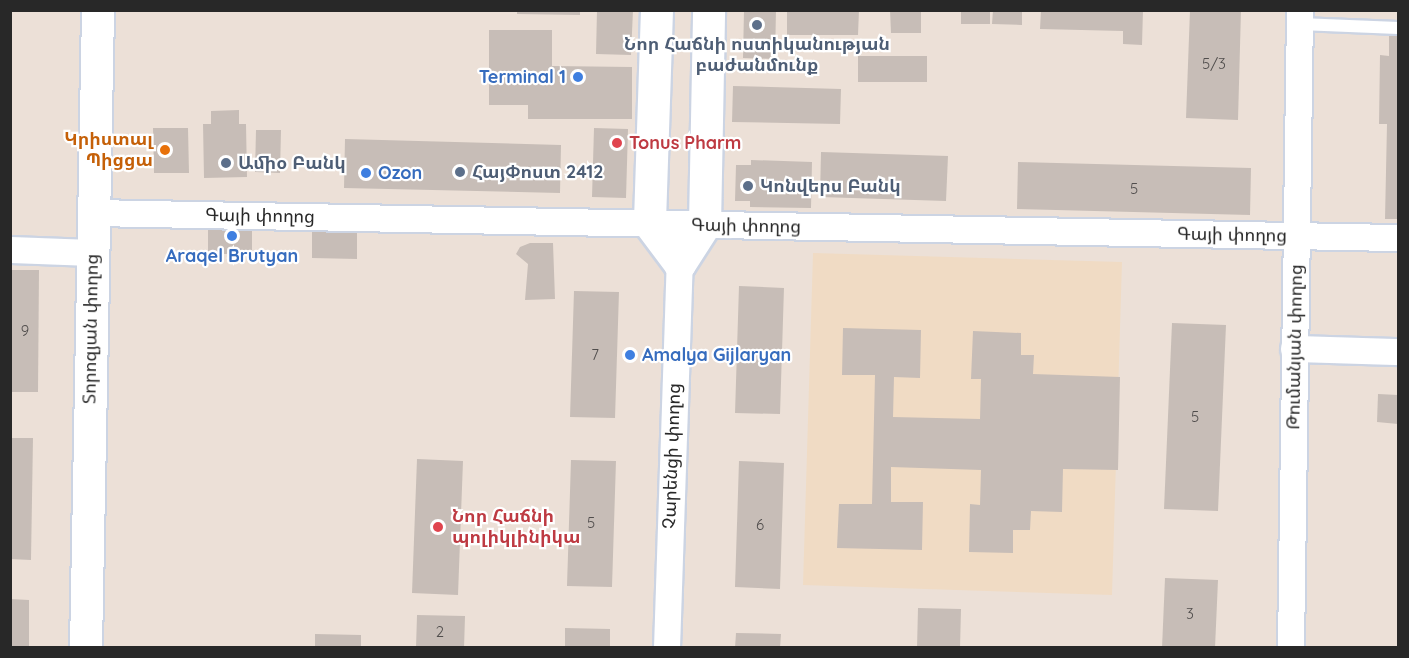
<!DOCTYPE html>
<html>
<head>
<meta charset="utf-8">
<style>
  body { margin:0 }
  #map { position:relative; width:1409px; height:658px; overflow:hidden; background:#ece0d7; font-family:Quicksand,"Noto Sans Armenian",sans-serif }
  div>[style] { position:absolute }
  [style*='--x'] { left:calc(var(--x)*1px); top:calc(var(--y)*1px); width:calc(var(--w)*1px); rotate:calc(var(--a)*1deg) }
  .education>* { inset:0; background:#f0dbc4 }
  .building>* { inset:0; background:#c7bdb7 }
  .roads { filter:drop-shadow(2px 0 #ccd4e3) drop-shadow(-2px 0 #ccd4e3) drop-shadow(0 2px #ccd4e3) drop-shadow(0 -2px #ccd4e3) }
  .service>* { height:12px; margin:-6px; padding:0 6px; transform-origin:6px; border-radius:6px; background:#fff }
  .minor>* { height:26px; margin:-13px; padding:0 13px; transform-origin:13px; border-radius:13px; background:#fff }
  .tertiary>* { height:32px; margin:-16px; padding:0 16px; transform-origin:16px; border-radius:16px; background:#fff }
  .dots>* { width:16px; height:16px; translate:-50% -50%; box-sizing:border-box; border:3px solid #fff; border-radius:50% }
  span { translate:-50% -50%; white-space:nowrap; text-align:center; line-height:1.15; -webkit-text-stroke:4.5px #fff; paint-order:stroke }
  .number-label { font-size:15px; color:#504d4c }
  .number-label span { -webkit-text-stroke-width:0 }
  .service-label { font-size:18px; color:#4e5e75; font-weight:700 }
  .left { translate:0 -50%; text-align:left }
  .shop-label { font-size:18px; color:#366cbe; font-weight:700 }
  .right { translate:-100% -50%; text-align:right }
  .food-label { font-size:18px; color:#c56008; font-weight:700 }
  .health-label { font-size:18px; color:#be3a42; font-weight:700 }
  .street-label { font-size:18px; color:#282828 }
  .frame { position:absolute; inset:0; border:12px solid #282828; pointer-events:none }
</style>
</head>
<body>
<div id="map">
  <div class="education">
    <i style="clip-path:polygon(813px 253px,1122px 262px,1112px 595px,803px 585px)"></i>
  </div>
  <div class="building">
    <i style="clip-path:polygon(517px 10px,580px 10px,580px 15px,517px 14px)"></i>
    <i style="clip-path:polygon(597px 10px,633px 10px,631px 55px,596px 54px)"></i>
    <i style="clip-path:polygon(744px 10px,776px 10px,775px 59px,743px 58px)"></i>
    <i style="clip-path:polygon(787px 10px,859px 10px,858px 35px,787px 35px)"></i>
    <i style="clip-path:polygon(890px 10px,921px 10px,921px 33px,891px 33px)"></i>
    <i style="clip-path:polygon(961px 10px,990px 10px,990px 24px,961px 24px)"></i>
    <i style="clip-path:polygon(993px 10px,1022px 10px,1022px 25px,992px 24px)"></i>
    <i style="clip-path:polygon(1041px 10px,1143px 10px,1142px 45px,1123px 44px,1123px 31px,1040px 29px)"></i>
    <i style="clip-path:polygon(1190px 10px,1241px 10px,1238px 120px,1186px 118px)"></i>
    <i style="clip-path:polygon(489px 30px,552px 30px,552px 66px,632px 67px,632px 119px,528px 119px,528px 105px,489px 105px)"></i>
    <i style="clip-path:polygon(1389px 34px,1398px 34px,1398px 219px,1385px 219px,1387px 124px,1379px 124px,1380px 55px,1389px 56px)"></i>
    <i style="clip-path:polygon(858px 56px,927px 56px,927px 82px,858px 82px)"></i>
    <i style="clip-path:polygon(733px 86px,841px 89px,840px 124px,732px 122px)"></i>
    <i style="clip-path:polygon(239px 110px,239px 124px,246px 124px,247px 177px,204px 178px,203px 124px,211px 124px,211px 111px)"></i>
    <i style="clip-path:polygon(153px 128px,188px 128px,189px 173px,154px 173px)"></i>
    <i style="clip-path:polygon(594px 128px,628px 129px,626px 198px,592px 197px)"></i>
    <i style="clip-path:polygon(256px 130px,281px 130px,280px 173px,255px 172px)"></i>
    <i style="clip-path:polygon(345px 139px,561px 145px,560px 193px,344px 188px)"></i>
    <i style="clip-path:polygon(821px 152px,948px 156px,946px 201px,820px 197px)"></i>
    <i style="clip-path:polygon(751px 160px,812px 162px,811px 208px,750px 207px,750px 201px,735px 201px,736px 165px,751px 165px)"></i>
    <i style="clip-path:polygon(1018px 162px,1251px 168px,1250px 215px,1017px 209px)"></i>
    <i style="clip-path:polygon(208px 228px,252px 229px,252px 254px,208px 254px)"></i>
    <i style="clip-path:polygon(312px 230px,357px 230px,357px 259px,312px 258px)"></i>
    <i style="clip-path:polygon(530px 243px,553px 243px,555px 299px,525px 300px,528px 264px,516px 254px,520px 247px)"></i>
    <i style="clip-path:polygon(10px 270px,39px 270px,38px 392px,10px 392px)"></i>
    <i style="clip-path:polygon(739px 286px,784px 288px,780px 414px,735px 413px)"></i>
    <i style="clip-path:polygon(574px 291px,619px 292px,615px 418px,570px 417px)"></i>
    <i style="clip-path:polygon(1172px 323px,1226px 325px,1218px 511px,1164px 509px)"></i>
    <i style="clip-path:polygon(843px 328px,921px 330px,920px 378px,894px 377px,893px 417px,980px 419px,981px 379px,971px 379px,973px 331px,1021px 333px,1021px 355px,1034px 355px,1033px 374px,1120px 377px,1118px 470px,1063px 469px,1062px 512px,1031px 511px,1030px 530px,1013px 530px,1013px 553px,969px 552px,970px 504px,980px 505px,981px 470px,891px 467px,891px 502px,923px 502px,922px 550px,837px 548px,839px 504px,872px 504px,875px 375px,842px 375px)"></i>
    <i style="clip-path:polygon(1378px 394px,1398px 395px,1398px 424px,1377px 422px)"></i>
    <i style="clip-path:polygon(10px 438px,33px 438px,31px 560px,10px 559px)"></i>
    <i style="clip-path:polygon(417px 459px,463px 461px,458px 595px,412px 593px)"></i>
    <i style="clip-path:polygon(571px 460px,616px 461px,612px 587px,567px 586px)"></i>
    <i style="clip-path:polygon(739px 461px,784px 463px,780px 589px,735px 587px)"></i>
    <i style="clip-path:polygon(1165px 578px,1218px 580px,1215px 648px,1162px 648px)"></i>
    <i style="clip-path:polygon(10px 599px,29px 600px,29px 648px,10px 648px)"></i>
    <i style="clip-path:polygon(918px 608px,961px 609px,960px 648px,917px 648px)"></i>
    <i style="clip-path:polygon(417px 615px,465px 616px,464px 648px,416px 648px)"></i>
    <i style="clip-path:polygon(565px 628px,610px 629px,610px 648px,565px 648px)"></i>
    <i style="clip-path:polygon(736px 633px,781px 634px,780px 648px,735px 648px)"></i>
    <i style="clip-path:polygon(315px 634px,361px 635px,361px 648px,315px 648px)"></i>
  </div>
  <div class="roads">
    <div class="service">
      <i style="--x:1300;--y:24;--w:98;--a:2.3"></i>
    </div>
    <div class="minor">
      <i style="--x:93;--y:213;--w:1305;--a:1.1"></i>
      <i style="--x:10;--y:250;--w:82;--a:2.1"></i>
      <i style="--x:1294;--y:349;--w:104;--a:1.7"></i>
      <i style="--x:667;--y:648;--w:384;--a:-88.1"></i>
      <i style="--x:1291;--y:648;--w:638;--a:-89.19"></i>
    </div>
    <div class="tertiary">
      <i style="--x:657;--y:10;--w:214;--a:91.9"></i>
      <i style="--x:650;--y:224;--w:50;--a:53.1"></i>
      <i style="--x:680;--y:264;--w:46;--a:-57.3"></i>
      <i style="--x:705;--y:225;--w:215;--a:-88.9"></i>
      <i style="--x:86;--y:648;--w:638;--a:-88.92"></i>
    </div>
  </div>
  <div class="dots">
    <i style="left:757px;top:25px;background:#5c6f8a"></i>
    <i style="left:578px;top:77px;background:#3f7fe0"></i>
    <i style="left:617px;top:143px;background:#e0444e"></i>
    <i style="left:165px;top:150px;background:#e8710a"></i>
    <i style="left:226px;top:163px;background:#5c6f8a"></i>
    <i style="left:460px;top:172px;background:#5c6f8a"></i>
    <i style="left:366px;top:173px;background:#3f7fe0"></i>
    <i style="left:748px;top:186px;background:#5c6f8a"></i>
    <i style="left:232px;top:236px;background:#3f7fe0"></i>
    <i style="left:630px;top:355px;background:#3f7fe0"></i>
    <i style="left:438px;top:527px;background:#e0444e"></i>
  </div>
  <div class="number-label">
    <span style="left:1214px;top:64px">5/3</span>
    <span style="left:1134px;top:189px">5</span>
    <span style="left:25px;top:331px">9</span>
    <span style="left:595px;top:355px">7</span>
    <span style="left:1195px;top:417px">5</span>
    <span style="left:591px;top:523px">5</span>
    <span style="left:760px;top:525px">6</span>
    <span style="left:1190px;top:614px">3</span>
    <span style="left:440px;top:632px">2</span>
  </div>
  <div class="service-label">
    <span style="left:757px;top:55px">Նոր Հաճնի ոստիկանության<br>բաժանմունք</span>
    <span class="left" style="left:238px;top:163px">Ամիօ Բանկ</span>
    <span class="left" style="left:472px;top:172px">ՀայՓոստ 2412</span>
    <span class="left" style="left:760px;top:186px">Կոնվերս Բանկ</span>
  </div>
  <div class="shop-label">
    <span class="right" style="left:566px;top:77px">Terminal 1</span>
    <span class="left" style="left:378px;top:173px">Ozon</span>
    <span style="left:232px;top:256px">Araqel Brutyan</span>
    <span class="left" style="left:642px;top:355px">Amalya Gijlaryan</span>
  </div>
  <div class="food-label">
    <span class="right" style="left:153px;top:150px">Կրիստալ<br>Պիցցա</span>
  </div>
  <div class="health-label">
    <span class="left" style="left:629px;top:143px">Tonus Pharm</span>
    <span class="left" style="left:452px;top:527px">Նոր Հաճնի<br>պոլիկլինիկա</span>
  </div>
  <div class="street-label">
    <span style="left:260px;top:216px;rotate:1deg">Գայի փողոց</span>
    <span style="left:746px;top:226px;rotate:1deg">Գայի փողոց</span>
    <span style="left:1232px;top:235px;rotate:1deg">Գայի փողոց</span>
    <span style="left:91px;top:329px;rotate:-89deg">Տորոզյան փողոց</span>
    <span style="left:1295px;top:347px;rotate:-89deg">Թումանյան փողոց</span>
    <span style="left:672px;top:456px;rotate:-88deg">Չարենցի փողոց</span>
  </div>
  <div class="frame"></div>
</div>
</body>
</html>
